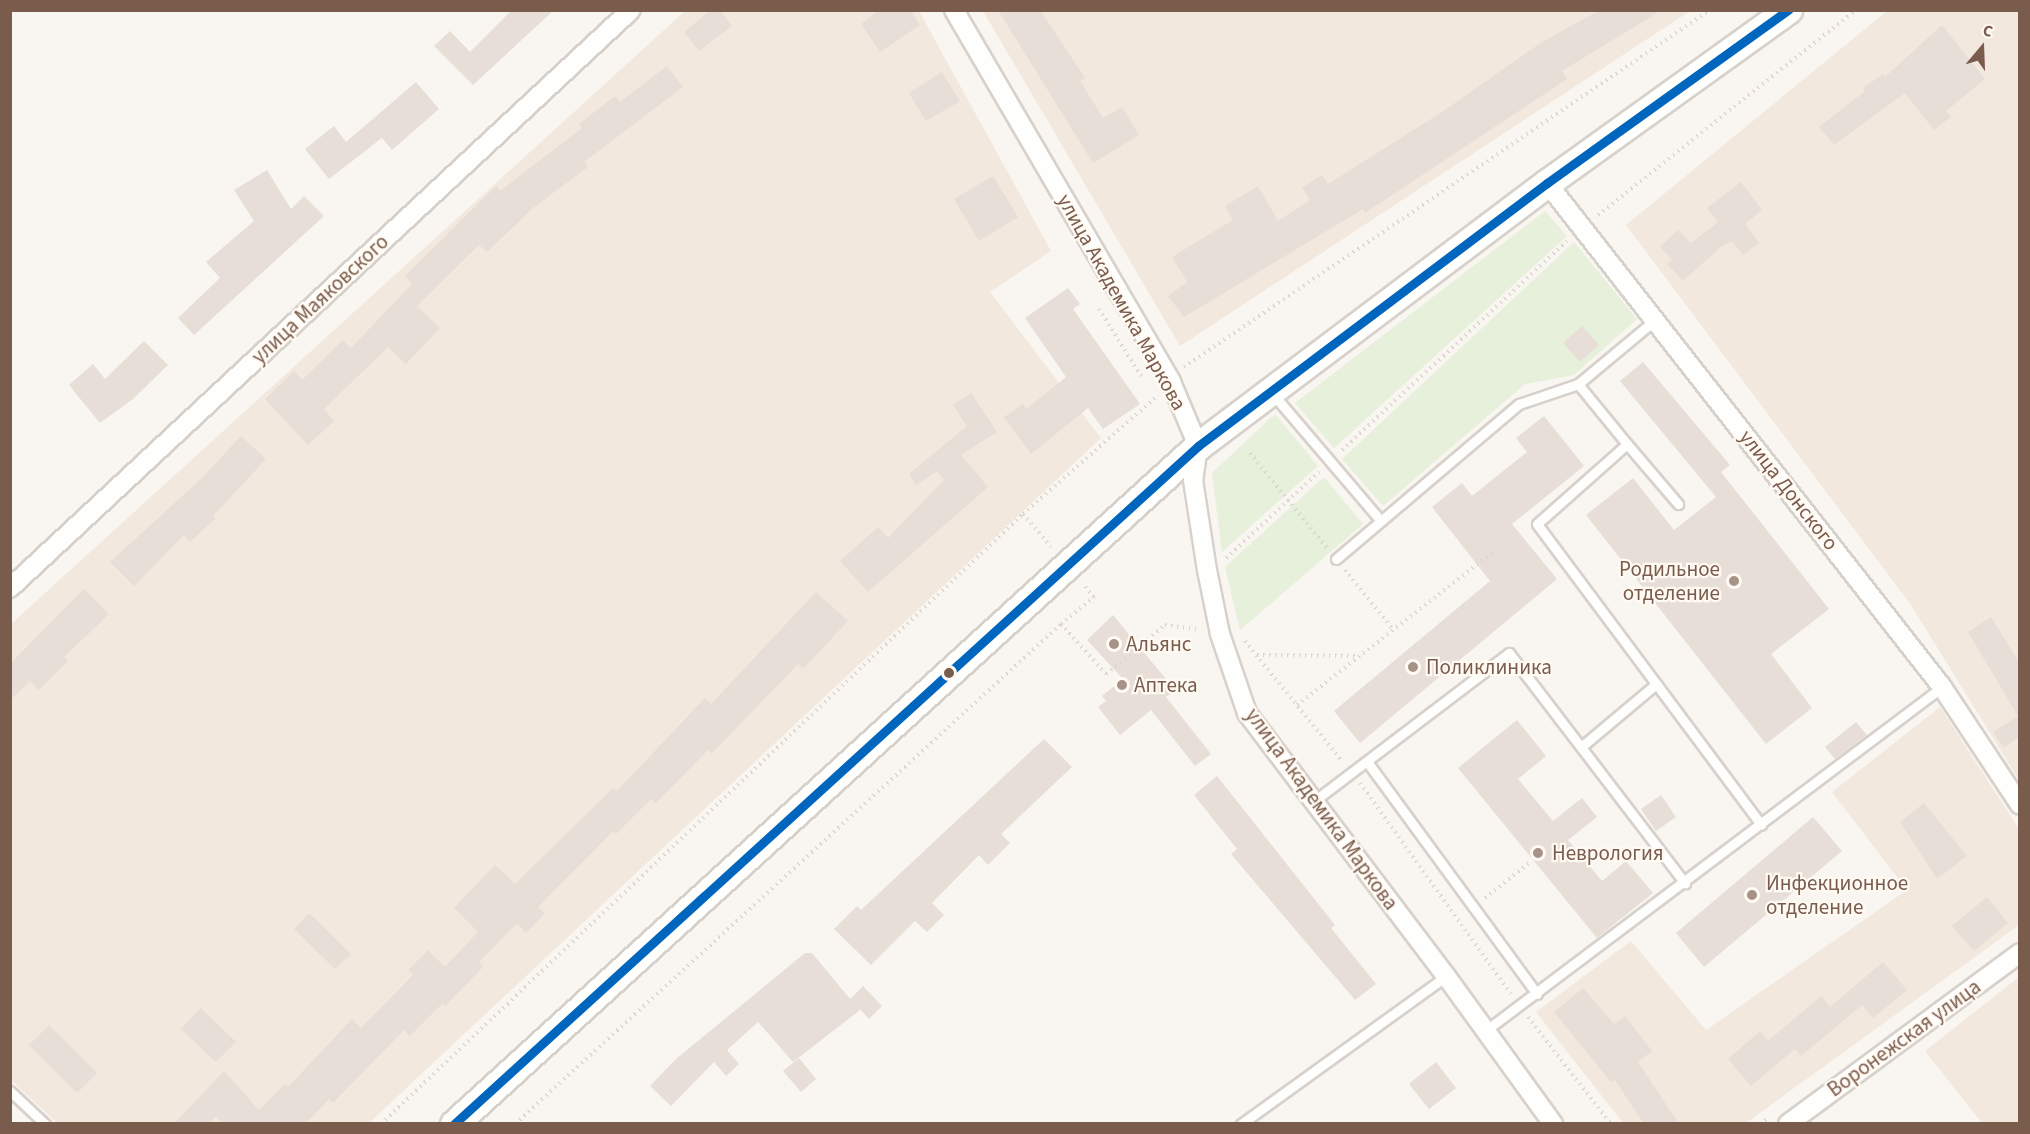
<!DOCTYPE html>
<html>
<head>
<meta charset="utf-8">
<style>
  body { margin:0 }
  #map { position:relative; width:2030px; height:1134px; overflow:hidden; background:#f9f5f0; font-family:"Source Sans 3",sans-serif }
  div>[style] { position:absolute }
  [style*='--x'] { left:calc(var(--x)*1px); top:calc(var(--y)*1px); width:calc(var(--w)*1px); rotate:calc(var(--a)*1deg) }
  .residential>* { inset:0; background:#f2e8de }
  .green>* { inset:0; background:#e7f0db }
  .building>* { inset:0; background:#e6ded7 }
  .path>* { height:4px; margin-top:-2px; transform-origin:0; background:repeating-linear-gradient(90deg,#dcd5d0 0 1.5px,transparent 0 6px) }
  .roads { filter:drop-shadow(2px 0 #d7d1cb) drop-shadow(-2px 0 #d7d1cb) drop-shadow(0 2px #d7d1cb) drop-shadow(0 -2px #d7d1cb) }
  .lane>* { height:9px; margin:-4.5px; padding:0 4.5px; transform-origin:4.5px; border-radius:4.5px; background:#fefefd }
  .street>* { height:18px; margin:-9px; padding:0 9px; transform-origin:9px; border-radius:9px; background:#fefefd }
  .secondary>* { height:27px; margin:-13.5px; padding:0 13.5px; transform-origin:13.5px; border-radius:13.5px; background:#fefefd }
  .bus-1>* { height:9px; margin:-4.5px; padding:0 4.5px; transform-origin:4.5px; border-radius:4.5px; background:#0065bd }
  .dots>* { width:16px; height:16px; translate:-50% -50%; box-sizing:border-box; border:3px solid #fffaf3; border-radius:50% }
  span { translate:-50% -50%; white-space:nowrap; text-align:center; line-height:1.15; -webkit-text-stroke:4.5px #fffaf3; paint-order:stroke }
  .street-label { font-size:21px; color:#7a5c4d }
  .poi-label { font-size:21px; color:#7a5c4d }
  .right { translate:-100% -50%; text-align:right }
  .left { translate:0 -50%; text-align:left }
  .frame { position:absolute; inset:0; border:12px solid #7a5c4d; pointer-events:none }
  .north { position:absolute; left:1952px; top:18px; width:60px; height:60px; -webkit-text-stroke:4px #fffaf3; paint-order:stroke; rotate:19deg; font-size:16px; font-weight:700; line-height:24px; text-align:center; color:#7a5c4d }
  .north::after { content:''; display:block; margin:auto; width:21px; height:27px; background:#7a5c4d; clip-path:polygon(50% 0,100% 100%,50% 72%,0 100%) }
</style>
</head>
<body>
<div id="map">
  <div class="residential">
    <i style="clip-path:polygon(685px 11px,919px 11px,1051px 251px,990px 292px,1101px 438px,369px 1123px,57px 1123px,11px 1080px,10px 625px)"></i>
    <i style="clip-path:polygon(983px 11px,1690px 11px,1180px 346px)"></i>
    <i style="clip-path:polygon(1887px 11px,2019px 11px,2019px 780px,1911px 605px,1626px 225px)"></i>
    <i style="clip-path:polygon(1940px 707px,2019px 829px,2019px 925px,1746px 1123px,1623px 1123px,1536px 1012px,1631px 941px,1706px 1030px,1907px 890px,1832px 792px)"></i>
    <i style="clip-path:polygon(2019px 977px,2019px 1123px,1982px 1123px,1925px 1051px)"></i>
  </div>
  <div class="green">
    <i style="clip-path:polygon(1545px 211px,1567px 236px,1334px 448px,1295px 403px)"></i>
    <i style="clip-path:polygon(1574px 242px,1637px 319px,1574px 375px,1525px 384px,1383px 506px,1342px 459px)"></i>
    <i style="clip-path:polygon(1275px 414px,1318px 466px,1222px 552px,1212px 473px)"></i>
    <i style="clip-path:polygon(1324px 477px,1363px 524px,1240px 630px,1225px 567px)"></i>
  </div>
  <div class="building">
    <i style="clip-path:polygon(512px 10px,554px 10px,473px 85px,434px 46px,450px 31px,470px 52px)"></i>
    <i style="clip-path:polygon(711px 10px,720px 10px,732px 26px,699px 51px,684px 32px)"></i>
    <i style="clip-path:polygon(879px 10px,910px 10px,920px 25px,880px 52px,861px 24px)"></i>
    <i style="clip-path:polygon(998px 10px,1040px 10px,1085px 78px,1080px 81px,1103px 118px,1122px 107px,1139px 135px,1093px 163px)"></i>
    <i style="clip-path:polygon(1600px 10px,1662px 10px,1562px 71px,1567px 79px,1365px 213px,1363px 209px,1184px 317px,1168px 296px,1187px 282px,1172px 257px,1233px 220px,1225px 206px,1258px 186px,1278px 221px,1310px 200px,1302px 188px,1322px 175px,1328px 184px,1442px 112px,1542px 42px)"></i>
    <i style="clip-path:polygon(1942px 25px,1985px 79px,1946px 111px,1951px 117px,1934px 130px,1905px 93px,1834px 145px,1819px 127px,1865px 91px,1863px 88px,1883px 74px,1885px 77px)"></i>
    <i style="clip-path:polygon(667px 66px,683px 87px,584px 162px,588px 167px,533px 208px,487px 252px,479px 245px,417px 306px,440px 328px,406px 364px,388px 347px,324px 409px,334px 421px,308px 445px,265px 399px,294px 371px,302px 380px,343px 340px,351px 348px,412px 284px,405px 276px,496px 186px,500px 191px,582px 128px,579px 124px,615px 96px,620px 102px)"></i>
    <i style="clip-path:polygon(942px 72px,960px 101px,926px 121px,909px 93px)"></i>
    <i style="clip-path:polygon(416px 82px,439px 109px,392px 150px,382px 138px,329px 179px,305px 149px,334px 126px,346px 142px)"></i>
    <i style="clip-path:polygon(267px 170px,291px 209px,304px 196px,324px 216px,194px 335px,178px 318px,220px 278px,206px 262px,254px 221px,234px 190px)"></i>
    <i style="clip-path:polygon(993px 176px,1018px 217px,979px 241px,954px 199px)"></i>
    <i style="clip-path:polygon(1741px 182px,1762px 210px,1745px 224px,1759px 243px,1743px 255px,1732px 241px,1722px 246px,1683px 281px,1667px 264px,1672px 260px,1660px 247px,1678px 230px,1691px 243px,1718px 222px,1707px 208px)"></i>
    <i style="clip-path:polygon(1068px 288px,1080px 304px,1073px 309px,1140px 404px,1103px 429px,1088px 408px,1031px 454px,1004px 417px,1023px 404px,1026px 409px,1066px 377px,1025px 318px)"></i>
    <i style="clip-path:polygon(1582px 326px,1599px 345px,1580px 362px,1563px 343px)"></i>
    <i style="clip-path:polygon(144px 341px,168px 365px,133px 399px,100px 423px,69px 385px,93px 364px,105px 379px)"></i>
    <i style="clip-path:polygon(1643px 362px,1730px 465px,1721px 472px,1829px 609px,1771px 654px,1812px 708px,1766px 744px,1586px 515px,1633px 478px,1674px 530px,1716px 497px,1620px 381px)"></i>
    <i style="clip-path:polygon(971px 393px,997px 432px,961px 455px,988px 487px,868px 592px,840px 561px,878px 527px,888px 538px,944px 480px,937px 471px,916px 485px,909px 474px,967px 426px,953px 405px)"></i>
    <i style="clip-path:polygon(1544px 416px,1584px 466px,1512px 524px,1557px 579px,1360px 743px,1334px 711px,1490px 581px,1432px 507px,1462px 483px,1472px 496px,1527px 452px,1516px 438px)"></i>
    <i style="clip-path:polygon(241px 436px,266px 459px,213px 516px,216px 518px,190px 542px,184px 535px,134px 586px,110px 562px,201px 479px)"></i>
    <i style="clip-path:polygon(84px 589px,109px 614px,64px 657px,68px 661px,39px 690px,30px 681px,10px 700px,10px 664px)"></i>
    <i style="clip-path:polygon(816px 592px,848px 621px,803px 669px,798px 664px,712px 753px,708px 750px,656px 803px,651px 799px,616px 834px,613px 831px,538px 907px,545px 913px,526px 933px,517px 923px,479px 962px,483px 967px,445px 1006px,442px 1004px,410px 1036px,404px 1030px,333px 1103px,329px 1099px,305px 1124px,223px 1124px,216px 1116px,208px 1124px,174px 1124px,224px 1071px,259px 1110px,285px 1084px,288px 1087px,352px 1019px,361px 1028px,413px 975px,408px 970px,428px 950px,445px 967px,478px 932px,454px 908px,495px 865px,515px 884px,613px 788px,617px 791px,705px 698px,711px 704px)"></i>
    <i style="clip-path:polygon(1113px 615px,1175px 690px,1166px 697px,1211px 754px,1195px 766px,1151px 710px,1120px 735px,1098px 707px,1106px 701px,1102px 696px,1123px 679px,1087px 640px)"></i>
    <i style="clip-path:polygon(1991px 617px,2019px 662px,2019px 737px,2004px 748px,1993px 732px,2018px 716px,1968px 632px)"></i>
    <i style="clip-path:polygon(1517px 720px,1546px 756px,1518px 779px,1553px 821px,1582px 798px,1597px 817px,1568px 840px,1602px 881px,1626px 861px,1653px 893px,1597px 938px,1458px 768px)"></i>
    <i style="clip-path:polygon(1856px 722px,1867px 735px,1835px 759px,1825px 747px)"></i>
    <i style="clip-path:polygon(1044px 739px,1072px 767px,1001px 834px,1010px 843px,988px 865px,979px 855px,932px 903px,944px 915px,927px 932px,915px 921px,871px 965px,834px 929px,857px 906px,861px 910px)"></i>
    <i style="clip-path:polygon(1217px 776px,1335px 925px,1331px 928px,1376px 984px,1355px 1000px,1231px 854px,1237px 849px,1194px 795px)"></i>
    <i style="clip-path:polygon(1661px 795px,1676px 817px,1656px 831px,1641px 809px)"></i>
    <i style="clip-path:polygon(1924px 803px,1967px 856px,1937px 879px,1900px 822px)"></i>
    <i style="clip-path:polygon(1813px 817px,1842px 851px,1704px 967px,1676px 933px)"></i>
    <i style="clip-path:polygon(1987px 897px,2008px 923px,1974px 951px,1952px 926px)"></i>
    <i style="clip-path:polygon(309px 913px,351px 954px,335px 969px,294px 929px)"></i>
    <i style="clip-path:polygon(805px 953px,812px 953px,850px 999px,863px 986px,882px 1006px,869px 1019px,858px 1007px,860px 1010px,793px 1062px,758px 1022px,727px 1050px,739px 1064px,726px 1076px,714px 1062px,671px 1106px,650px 1086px,676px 1059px)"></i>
    <i style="clip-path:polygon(1883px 962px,1907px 990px,1873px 1018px,1862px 1005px,1801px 1056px,1795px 1049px,1751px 1086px,1728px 1059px,1760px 1031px,1768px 1041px,1821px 996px,1830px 1007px)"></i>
    <i style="clip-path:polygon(1583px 988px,1614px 1024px,1625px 1016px,1652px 1051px,1638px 1062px,1679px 1124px,1644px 1124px,1615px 1080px,1611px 1082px,1554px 1012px)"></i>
    <i style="clip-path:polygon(201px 1008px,236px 1042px,216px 1062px,181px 1029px)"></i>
    <i style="clip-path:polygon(49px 1025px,97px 1073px,77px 1093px,29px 1045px)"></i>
    <i style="clip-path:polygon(799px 1058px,816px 1079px,801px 1092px,783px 1071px)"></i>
    <i style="clip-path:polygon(1436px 1062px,1456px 1088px,1429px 1109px,1409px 1084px)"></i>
  </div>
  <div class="path">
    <i style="--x:1598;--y:215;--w:330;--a:-38.5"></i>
    <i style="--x:1099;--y:309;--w:79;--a:57.9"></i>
    <i style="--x:1184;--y:367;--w:636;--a:-34.17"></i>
    <i style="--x:1342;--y:450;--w:307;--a:-42.9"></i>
    <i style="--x:1250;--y:453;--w:122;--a:51"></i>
    <i style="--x:1023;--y:514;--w:43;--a:49.7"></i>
    <i style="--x:1226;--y:558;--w:127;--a:-42.8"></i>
    <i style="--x:1345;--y:570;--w:76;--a:50.9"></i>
    <i style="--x:1061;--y:624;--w:43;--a:-39.3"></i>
    <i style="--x:1094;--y:597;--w:17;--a:-130"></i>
    <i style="--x:1245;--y:641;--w:154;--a:51.1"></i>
    <i style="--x:1257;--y:655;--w:101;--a:0.6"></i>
    <i style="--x:1297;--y:705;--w:250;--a:-38"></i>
    <i style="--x:1360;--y:783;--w:259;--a:54.4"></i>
    <i style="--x:1485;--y:898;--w:56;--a:-38.5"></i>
    <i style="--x:1528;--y:1017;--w:135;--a:52.2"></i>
    <i style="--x:381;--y:1124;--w:886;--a:-43.54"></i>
    <i style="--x:1023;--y:514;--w:176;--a:-41.3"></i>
    <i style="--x:515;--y:1124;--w:740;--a:-42.48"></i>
    <i style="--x:1061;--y:624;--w:67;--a:48"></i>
    <i style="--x:1106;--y:674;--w:77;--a:-39.7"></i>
    <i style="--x:1165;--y:625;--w:34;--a:8"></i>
    <i style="--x:1760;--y:1124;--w:11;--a:-38"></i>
  </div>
  <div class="roads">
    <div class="lane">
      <i style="--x:1578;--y:384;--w:77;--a:50.8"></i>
      <i style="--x:1627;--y:444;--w:120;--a:138.4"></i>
      <i style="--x:1537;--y:524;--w:375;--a:53.3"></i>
      <i style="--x:1272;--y:393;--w:168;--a:49.6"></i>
      <i style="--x:1627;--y:444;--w:79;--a:49.6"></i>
      <i style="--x:1336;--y:559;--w:240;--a:-40.3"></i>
      <i style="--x:1519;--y:404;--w:62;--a:-18.7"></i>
      <i style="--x:1578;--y:384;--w:102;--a:-39.8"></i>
      <i style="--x:1581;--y:747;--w:98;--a:-40"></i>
      <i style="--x:1368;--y:763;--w:286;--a:53.8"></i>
      <i style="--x:1314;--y:801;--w:245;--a:-37.2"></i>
      <i style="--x:1509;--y:653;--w:290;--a:52.6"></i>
      <i style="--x:1485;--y:1031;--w:572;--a:-36.97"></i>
      <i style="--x:10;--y:1091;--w:48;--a:43.3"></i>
      <i style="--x:1241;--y:1124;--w:253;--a:-35.8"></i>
    </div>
    <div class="street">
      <i style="--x:954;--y:10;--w:431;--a:59.7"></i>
      <i style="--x:1171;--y:382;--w:69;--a:67.1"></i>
      <i style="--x:1198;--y:446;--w:34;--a:98"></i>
      <i style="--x:1193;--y:480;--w:91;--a:81.2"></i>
      <i style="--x:1207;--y:570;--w:65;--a:78.5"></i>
      <i style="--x:1220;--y:634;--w:83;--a:71.1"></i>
      <i style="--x:1247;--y:713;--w:330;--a:52.9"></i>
      <i style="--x:1446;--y:976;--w:183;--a:54.1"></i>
      <i style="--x:1547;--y:183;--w:640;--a:51.91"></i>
      <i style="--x:1942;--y:687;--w:141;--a:56.5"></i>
      <i style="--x:10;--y:588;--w:848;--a:-42.95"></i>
      <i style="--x:1788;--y:1124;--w:288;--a:-36.4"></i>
    </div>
    <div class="secondary">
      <i style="--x:454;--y:1124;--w:1007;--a:-42.34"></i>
      <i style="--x:1198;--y:446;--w:437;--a:-37"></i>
      <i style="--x:1547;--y:183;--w:297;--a:-35.7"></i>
    </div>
  </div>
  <div class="bus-1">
    <i style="--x:454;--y:1124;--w:1007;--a:-42.34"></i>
    <i style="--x:1198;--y:446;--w:437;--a:-37"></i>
    <i style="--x:1547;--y:183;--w:297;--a:-35.7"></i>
  </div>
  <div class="dots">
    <i style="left:1734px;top:581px;background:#a69286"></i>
    <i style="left:1114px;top:644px;background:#a69286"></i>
    <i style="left:1413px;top:667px;background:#a69286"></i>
    <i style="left:949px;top:673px;background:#7a5c4d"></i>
    <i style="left:1122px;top:685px;background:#a69286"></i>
    <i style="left:1538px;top:853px;background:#a69286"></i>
    <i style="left:1752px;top:895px;background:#a69286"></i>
  </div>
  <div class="street-label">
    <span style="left:320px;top:299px;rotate:-43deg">улица Маяковского</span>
    <span style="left:1122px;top:302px;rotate:61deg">улица Академика Маркова</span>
    <span style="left:1789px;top:490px;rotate:52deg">улица Донского</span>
    <span style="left:1322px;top:809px;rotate:54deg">улица Академика Маркова</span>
    <span style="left:1904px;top:1038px;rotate:-36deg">Воронежская улица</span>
  </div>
  <div class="poi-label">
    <span class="right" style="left:1720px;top:581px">Родильное<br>отделение</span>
    <span class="left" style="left:1126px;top:644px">Альянс</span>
    <span class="left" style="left:1426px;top:667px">Поликлиника</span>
    <span class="left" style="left:1134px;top:685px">Аптека</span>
    <span class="left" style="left:1552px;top:853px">Неврология</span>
    <span class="left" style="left:1766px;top:895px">Инфекционное<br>отделение</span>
  </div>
  <div class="frame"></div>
  <div class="north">С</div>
</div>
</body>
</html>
